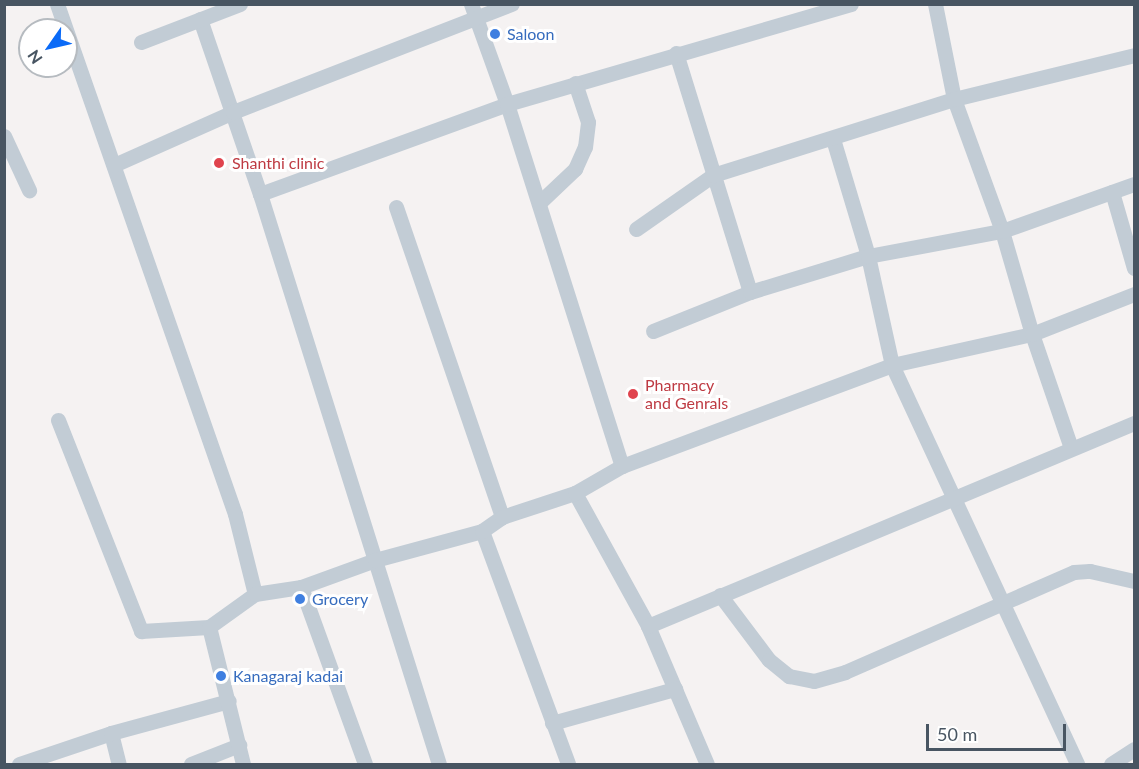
<!DOCTYPE html>
<html>
<head>
<meta charset="utf-8">
<style>
  body { margin:0 }
  #map { position:relative; width:1139px; height:769px; overflow:hidden; background:#f5f2f2; font-family:Lato,sans-serif }
  div>[style] { position:absolute }
  [style*='--x'] { left:calc(var(--x)*1px); top:calc(var(--y)*1px); width:calc(var(--w)*1px); rotate:calc(var(--a)*1deg) }
  .street>* { height:15px; margin:-7.5px; padding:0 7.5px; transform-origin:7.5px; border-radius:7.5px; background:#c2ccd5 }
  .dots>* { width:16px; height:16px; translate:-50% -50%; box-sizing:border-box; border:3px solid #fff; border-radius:50% }
  span { translate:-50% -50%; white-space:nowrap; text-align:center; line-height:1.15; -webkit-text-stroke:6px #fff; paint-order:stroke }
  .shop-label { font-size:16px; color:#366cbe }
  .left { translate:0 -50%; text-align:left }
  .health-label { font-size:16px; color:#be3a42 }
  .frame { position:absolute; inset:0; border:6px solid #485562; pointer-events:none }
  .north { position:absolute; left:18px; top:18px; width:60px; height:60px; box-sizing:border-box; background:#fff; border:2px solid #b6bbc0; border-radius:50%; rotate:236deg; font-size:16px; font-weight:700; line-height:24px; text-align:center; color:#485562 }
  .north::after { content:''; display:block; margin:auto; width:21px; height:27px; background:#0a6af7; clip-path:polygon(50% 0,100% 100%,50% 72%,0 100%) }
  .scale { position:absolute; left:926px; top:724px; width:140px; height:27px; box-sizing:border-box; border:3px solid #485562; border-top:0; padding-left:8px; font-size:18px; line-height:21px; white-space:nowrap; color:#485562; -webkit-text-stroke:4px #fff; paint-order:stroke }
</style>
</head>
<body>
<div id="map">
  <div class="street">
    <i style="--x:57;--y:4;--w:540;--a:70.76"></i>
    <i style="--x:235;--y:514;--w:82;--a:76"></i>
    <i style="--x:471;--y:4;--w:106;--a:70.2"></i>
    <i style="--x:507;--y:104;--w:380;--a:72.4"></i>
    <i style="--x:935;--y:4;--w:97;--a:78.7"></i>
    <i style="--x:954;--y:99;--w:140;--a:70"></i>
    <i style="--x:1002;--y:231;--w:107;--a:73.8"></i>
    <i style="--x:1032;--y:334;--w:120;--a:71.1"></i>
    <i style="--x:200;--y:19;--w:185;--a:71.1"></i>
    <i style="--x:260;--y:194;--w:597;--a:72.57"></i>
    <i style="--x:141;--y:42;--w:106;--a:-21"></i>
    <i style="--x:676;--y:53;--w:250;--a:72.8"></i>
    <i style="--x:4;--y:136;--w:60;--a:65.2"></i>
    <i style="--x:833;--y:139;--w:122;--a:73.3"></i>
    <i style="--x:868;--y:256;--w:112;--a:77.6"></i>
    <i style="--x:892;--y:365;--w:440;--a:65.1"></i>
    <i style="--x:114;--y:165;--w:130;--a:-24"></i>
    <i style="--x:233;--y:112;--w:299;--a:-21.2"></i>
    <i style="--x:1112;--y:192;--w:79;--a:73.9"></i>
    <i style="--x:260;--y:194;--w:263;--a:-20"></i>
    <i style="--x:507;--y:104;--w:358;--a:-16.2"></i>
    <i style="--x:539;--y:203;--w:50;--a:-43.4"></i>
    <i style="--x:575;--y:169;--w:24;--a:-66"></i>
    <i style="--x:585;--y:147;--w:25;--a:-83"></i>
    <i style="--x:588;--y:122;--w:41;--a:-108.4"></i>
    <i style="--x:396;--y:207;--w:328;--a:71.1"></i>
    <i style="--x:636;--y:229;--w:94;--a:-35"></i>
    <i style="--x:713;--y:175;--w:253;--a:-17.5"></i>
    <i style="--x:954;--y:99;--w:185;--a:-13.7"></i>
    <i style="--x:653;--y:331;--w:105;--a:-21.9"></i>
    <i style="--x:750;--y:292;--w:123;--a:-17"></i>
    <i style="--x:868;--y:256;--w:136;--a:-10.6"></i>
    <i style="--x:1002;--y:231;--w:140;--a:-19.6"></i>
    <i style="--x:58;--y:420;--w:227;--a:68.5"></i>
    <i style="--x:141;--y:631;--w:68;--a:-3.4"></i>
    <i style="--x:575;--y:493;--w:152;--a:61.2"></i>
    <i style="--x:648;--y:626;--w:150;--a:66.9"></i>
    <i style="--x:482;--y:531;--w:248;--a:69.7"></i>
    <i style="--x:301;--y:587;--w:188;--a:70.1"></i>
    <i style="--x:720;--y:595;--w:81;--a:53"></i>
    <i style="--x:769;--y:660;--w:26;--a:39"></i>
    <i style="--x:789;--y:676;--w:25;--a:11"></i>
    <i style="--x:814;--y:681;--w:32;--a:-16"></i>
    <i style="--x:845;--y:672;--w:250;--a:-23.6"></i>
    <i style="--x:1074;--y:572;--w:16;--a:-4"></i>
    <i style="--x:1090;--y:571;--w:45;--a:12.8"></i>
    <i style="--x:648;--y:626;--w:527;--a:-22.67"></i>
    <i style="--x:552;--y:723;--w:128;--a:-15.5"></i>
    <i style="--x:111;--y:733;--w:32;--a:76"></i>
    <i style="--x:19;--y:764;--w:97;--a:-18.6"></i>
    <i style="--x:111;--y:733;--w:122;--a:-15.2"></i>
    <i style="--x:191;--y:764;--w:52;--a:-21.6"></i>
    <i style="--x:243;--y:764;--w:141;--a:-103.9"></i>
    <i style="--x:209;--y:627;--w:57;--a:-35.7"></i>
    <i style="--x:255;--y:594;--w:47;--a:-8.7"></i>
    <i style="--x:301;--y:587;--w:79;--a:-20"></i>
    <i style="--x:375;--y:560;--w:111;--a:-15.2"></i>
    <i style="--x:482;--y:531;--w:24;--a:-35"></i>
    <i style="--x:502;--y:517;--w:77;--a:-18.2"></i>
    <i style="--x:575;--y:493;--w:54;--a:-29.9"></i>
    <i style="--x:622;--y:466;--w:288;--a:-20.5"></i>
    <i style="--x:892;--y:365;--w:143;--a:-12.5"></i>
    <i style="--x:1032;--y:334;--w:110;--a:-21.4"></i>
    <i style="--x:1111;--y:764;--w:27;--a:-33"></i>
  </div>
  <div class="dots">
    <i style="left:495px;top:34px;background:#3f7fe0"></i>
    <i style="left:219px;top:163px;background:#e0444e"></i>
    <i style="left:633px;top:394px;background:#e0444e"></i>
    <i style="left:300px;top:599px;background:#3f7fe0"></i>
    <i style="left:221px;top:676px;background:#3f7fe0"></i>
  </div>
  <div class="shop-label">
    <span class="left" style="left:507px;top:34px">Saloon</span>
    <span class="left" style="left:312px;top:599px">Grocery</span>
    <span class="left" style="left:233px;top:676px">Kanagaraj kadai</span>
  </div>
  <div class="health-label">
    <span class="left" style="left:232px;top:163px">Shanthi clinic</span>
    <span class="left" style="left:645px;top:394px">Pharmacy<br>and Genrals</span>
  </div>
  <div class="frame"></div>
  <div class="north">N</div>
  <div class="scale">50 m</div>
</div>
</body>
</html>
